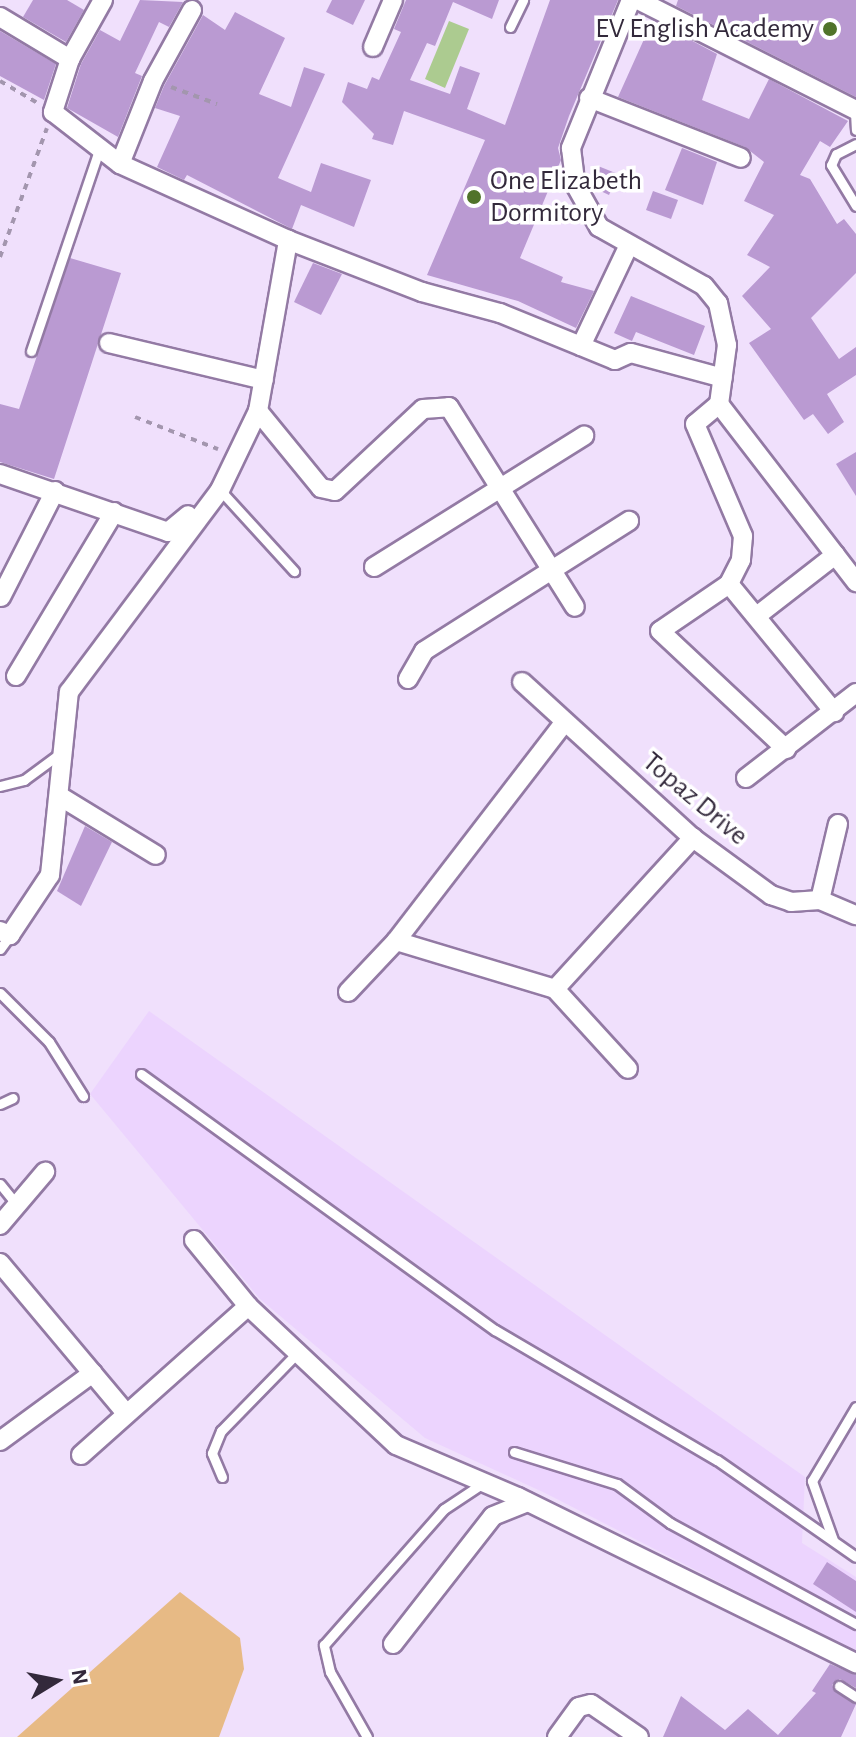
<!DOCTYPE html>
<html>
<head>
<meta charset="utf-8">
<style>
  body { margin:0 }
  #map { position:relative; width:856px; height:1737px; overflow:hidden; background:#f0e0fc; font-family:"Alegreya Sans",sans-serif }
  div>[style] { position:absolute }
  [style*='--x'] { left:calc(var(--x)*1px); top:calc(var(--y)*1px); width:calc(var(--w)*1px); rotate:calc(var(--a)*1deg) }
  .built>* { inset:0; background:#ecd4fe }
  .green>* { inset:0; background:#e7ba85 }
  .water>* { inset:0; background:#accb90 }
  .building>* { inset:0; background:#ba9ad2 }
  .path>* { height:4px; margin-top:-2px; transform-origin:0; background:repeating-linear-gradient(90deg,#a396ae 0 6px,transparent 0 12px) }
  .roads { filter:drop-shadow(2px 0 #937aa4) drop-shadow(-2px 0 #937aa4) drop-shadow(0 2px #937aa4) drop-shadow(0 -2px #937aa4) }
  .service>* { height:9px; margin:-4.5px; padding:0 4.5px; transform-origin:4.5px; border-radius:4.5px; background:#fff }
  .minor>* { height:18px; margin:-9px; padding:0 9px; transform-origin:9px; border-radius:9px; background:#fff }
  .dots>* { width:22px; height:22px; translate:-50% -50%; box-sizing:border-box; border:4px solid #fff; border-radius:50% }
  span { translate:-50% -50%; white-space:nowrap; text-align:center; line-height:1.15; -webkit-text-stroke:7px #fff; paint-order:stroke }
  .poi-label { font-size:28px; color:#33293b }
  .right { translate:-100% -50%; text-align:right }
  .left { translate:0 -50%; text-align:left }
  .street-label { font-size:28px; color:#33293b }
  .north { position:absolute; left:16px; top:1641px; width:80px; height:80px; -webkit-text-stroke:6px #fff; paint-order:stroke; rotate:80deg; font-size:22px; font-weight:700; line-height:32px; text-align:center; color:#33293b }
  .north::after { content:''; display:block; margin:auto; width:28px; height:36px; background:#33293b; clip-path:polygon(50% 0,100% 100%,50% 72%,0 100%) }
</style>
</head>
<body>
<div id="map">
  <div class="built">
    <i style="clip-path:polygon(149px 1011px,805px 1477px,802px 1543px,856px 1577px,856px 1652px,545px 1493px,425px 1438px,260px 1299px,90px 1094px)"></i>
  </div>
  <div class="green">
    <i style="clip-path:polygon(180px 1592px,240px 1638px,244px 1669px,219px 1737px,17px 1737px)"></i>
  </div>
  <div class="water">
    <i style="clip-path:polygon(449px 21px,469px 29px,445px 88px,425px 79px)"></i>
  </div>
  <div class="building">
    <i style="clip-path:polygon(33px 0,67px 0,84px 10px,66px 42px,23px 17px)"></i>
    <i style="clip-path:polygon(140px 0,183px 2px,169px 27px,159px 22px,135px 73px,142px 76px,118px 137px,67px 108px,81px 64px,100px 30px,120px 41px)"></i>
    <i style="clip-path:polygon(332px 0,365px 0,353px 25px,326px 12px)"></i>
    <i style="clip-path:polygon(406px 0,499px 0,492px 19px,453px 2px,435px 46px,427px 43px,410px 80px,450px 94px,460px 66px,480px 73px,467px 109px,505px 125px,550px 0,618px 0,569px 116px,558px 148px,561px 160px,520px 258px,563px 277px,561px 282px,594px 291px,576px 328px,518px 301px,427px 275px,485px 140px,404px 111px,393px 145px,372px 139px,374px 134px,342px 102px,348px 82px,367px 89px,372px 77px,379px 80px,401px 32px,394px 29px)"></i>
    <i style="clip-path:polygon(678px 0,856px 0,856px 97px,676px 6px)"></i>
    <i style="clip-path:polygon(235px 12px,285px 38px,259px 94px,291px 107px,304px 67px,325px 74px,278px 178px,311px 192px,321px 163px,371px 180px,354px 227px,301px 205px,292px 229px,187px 175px,184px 180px,157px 167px,180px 116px,155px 108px,164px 86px,203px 15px,225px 30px)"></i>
    <i style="clip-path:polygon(650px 26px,664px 32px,666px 27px,717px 54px,702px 100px,749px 119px,769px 79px,848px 121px,830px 147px,820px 141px,800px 175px,810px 179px,837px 224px,844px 219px,856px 234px,856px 273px,811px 318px,839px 359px,856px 347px,856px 375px,827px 394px,844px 422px,828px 434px,813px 414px,804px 420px,749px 343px,771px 329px,742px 296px,770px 267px,747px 255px,774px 215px,744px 201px,764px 162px,745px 147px,618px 97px)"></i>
    <i style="clip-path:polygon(0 31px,56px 64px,44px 100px,0 76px)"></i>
    <i style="clip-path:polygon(682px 148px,717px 162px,703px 205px,665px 190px)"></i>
    <i style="clip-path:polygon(598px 166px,618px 174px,609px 195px,590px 186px)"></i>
    <i style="clip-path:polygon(653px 191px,678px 200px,671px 219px,646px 210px)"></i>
    <i style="clip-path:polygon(70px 258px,121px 273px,54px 479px,0 462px,0 404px,19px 409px)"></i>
    <i style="clip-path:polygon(313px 263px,342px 274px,321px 315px,294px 302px)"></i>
    <i style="clip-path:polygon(631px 296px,705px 326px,694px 355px,636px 332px,632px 341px,614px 333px)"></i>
    <i style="clip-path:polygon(856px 452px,856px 496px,836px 464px)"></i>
    <i style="clip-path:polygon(85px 826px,112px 842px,81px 906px,57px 891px)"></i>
    <i style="clip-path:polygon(827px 1562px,856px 1581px,856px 1612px,813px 1584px)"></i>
    <i style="clip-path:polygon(830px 1664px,856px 1675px,856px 1688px,840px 1679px,832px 1685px,856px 1704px,841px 1737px,663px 1737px,681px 1696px,725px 1730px,748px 1709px,778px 1735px,816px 1693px,812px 1691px)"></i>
  </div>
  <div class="path">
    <i style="--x:0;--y:81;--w:42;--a:30.3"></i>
    <i style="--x:171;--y:87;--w:49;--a:20.3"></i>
    <i style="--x:0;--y:257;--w:137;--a:-70"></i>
    <i style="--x:135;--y:417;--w:89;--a:21.1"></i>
  </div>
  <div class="roads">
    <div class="service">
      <i style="--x:510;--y:27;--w:30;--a:-64"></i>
      <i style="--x:855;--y:112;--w:18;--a:87"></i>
      <i style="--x:856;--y:144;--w:22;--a:153"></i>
      <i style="--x:836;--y:154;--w:12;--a:114"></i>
      <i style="--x:831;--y:165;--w:48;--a:58.6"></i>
      <i style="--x:31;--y:351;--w:212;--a:-71.3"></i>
      <i style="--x:220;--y:490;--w:110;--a:47.6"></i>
      <i style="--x:0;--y:786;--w:25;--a:-14"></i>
      <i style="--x:24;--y:780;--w:47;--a:-36.4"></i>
      <i style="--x:0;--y:949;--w:17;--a:-54"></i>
      <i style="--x:0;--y:993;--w:69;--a:45"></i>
      <i style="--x:49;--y:1042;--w:64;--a:57.8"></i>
      <i style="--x:141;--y:1074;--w:437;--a:35.9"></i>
      <i style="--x:495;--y:1330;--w:257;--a:30.4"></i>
      <i style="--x:717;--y:1460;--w:169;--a:34.9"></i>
      <i style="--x:0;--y:1104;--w:14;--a:-25"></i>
      <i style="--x:0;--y:1184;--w:28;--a:51"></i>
      <i style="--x:514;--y:1452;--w:108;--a:17.3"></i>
      <i style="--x:617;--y:1484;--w:66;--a:36.3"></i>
      <i style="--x:670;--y:1523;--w:212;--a:28.5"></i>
      <i style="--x:222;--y:1477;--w:26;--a:-113"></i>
      <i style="--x:212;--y:1453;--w:24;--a:-68"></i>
      <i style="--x:221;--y:1431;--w:109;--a:-45.7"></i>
      <i style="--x:833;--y:1540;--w:63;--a:-109.6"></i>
      <i style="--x:812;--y:1481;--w:86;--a:-59.3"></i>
      <i style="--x:839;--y:1686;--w:20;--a:33"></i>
      <i style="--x:367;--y:1737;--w:75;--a:-119.6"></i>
      <i style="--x:330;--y:1672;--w:28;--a:-103"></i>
      <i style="--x:324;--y:1645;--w:181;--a:-48.6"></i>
      <i style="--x:444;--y:1509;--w:47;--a:-33.7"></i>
    </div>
    <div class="minor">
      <i style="--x:103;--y:0;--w:68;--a:119.2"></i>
      <i style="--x:70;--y:59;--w:56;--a:107.8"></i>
      <i style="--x:53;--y:112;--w:85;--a:37.8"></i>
      <i style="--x:120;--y:164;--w:184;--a:24.3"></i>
      <i style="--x:288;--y:240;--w:144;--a:21.2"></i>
      <i style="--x:422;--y:292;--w:81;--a:15.1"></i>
      <i style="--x:500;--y:313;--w:124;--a:22.2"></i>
      <i style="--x:615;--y:360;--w:17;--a:-24"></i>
      <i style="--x:631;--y:353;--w:95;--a:15.2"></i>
      <i style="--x:631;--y:0;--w:160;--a:112.1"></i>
      <i style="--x:571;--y:148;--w:38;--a:83"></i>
      <i style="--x:576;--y:186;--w:47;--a:60.7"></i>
      <i style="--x:599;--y:227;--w:120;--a:29.3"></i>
      <i style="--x:704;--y:286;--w:22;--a:51"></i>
      <i style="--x:718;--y:303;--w:43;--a:77.9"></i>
      <i style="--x:727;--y:345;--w:60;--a:97.7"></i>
      <i style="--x:719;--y:404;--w:225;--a:52.4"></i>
      <i style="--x:638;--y:0;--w:244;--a:26.8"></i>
      <i style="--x:0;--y:17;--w:82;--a:31"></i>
      <i style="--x:373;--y:47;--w:51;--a:-66.9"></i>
      <i style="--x:589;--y:98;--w:163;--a:21.5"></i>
      <i style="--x:120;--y:164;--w:89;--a:-68.3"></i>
      <i style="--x:153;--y:81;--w:81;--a:-61.2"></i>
      <i style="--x:109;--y:343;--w:159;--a:13.4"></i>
      <i style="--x:581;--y:346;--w:110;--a:-64.6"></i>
      <i style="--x:719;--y:404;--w:31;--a:140"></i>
      <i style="--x:695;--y:424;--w:122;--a:66.8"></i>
      <i style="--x:743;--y:536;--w:24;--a:95"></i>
      <i style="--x:741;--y:560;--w:27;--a:117"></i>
      <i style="--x:729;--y:584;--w:83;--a:145.7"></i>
      <i style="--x:660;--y:631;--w:173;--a:43.1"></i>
      <i style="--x:258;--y:411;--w:99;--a:50.7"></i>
      <i style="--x:321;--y:488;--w:14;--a:12"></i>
      <i style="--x:335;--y:491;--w:120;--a:-43"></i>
      <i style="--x:423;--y:409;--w:26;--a:-4"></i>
      <i style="--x:449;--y:407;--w:236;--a:57.8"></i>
      <i style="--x:0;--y:474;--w:178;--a:19"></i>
      <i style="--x:168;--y:532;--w:26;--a:-40"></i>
      <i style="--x:374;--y:567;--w:248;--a:-32"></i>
      <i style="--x:729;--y:584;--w:166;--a:50.6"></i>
      <i style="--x:1;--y:597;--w:119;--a:-63"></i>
      <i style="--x:758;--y:615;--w:98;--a:-37.9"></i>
      <i style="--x:16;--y:676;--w:191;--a:-59.1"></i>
      <i style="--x:408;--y:679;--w:32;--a:-60"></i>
      <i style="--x:424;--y:651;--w:243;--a:-32.4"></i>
      <i style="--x:522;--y:682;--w:231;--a:42.4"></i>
      <i style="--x:693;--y:838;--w:97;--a:36.2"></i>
      <i style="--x:771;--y:895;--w:21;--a:19"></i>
      <i style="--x:791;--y:902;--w:29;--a:-4"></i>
      <i style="--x:820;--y:900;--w:39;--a:23"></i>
      <i style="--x:746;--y:778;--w:139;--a:-37.7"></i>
      <i style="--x:61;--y:797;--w:111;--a:31.4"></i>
      <i style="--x:820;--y:900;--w:78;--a:-76.7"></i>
      <i style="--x:0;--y:931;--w:11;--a:22"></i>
      <i style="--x:10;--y:935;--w:72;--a:-56.3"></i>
      <i style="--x:50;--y:875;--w:184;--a:-84.1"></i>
      <i style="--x:69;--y:692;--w:252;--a:-53.2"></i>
      <i style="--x:220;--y:490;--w:88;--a:-64.3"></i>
      <i style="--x:258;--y:411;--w:174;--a:-80"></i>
      <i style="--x:396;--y:941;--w:166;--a:16.8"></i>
      <i style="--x:555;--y:989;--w:108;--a:47.6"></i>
      <i style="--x:555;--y:989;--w:205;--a:-47.6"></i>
      <i style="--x:348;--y:992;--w:70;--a:-46.7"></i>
      <i style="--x:396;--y:941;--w:275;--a:-52.4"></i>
      <i style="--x:0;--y:1225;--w:70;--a:-49.7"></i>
      <i style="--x:194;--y:1240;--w:85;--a:50.7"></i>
      <i style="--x:248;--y:1306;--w:203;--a:43.2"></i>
      <i style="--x:396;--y:1445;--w:133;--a:23.1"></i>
      <i style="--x:518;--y:1497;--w:377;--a:26.2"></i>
      <i style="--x:0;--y:1263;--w:196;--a:50"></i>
      <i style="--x:0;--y:1441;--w:115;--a:-36.2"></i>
      <i style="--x:81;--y:1455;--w:224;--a:-41.7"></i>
      <i style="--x:393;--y:1644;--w:162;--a:-52"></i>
      <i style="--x:493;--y:1516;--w:37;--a:-22"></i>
      <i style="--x:557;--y:1737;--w:37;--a:-54"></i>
      <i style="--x:579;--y:1707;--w:12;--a:-14"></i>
      <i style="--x:591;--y:1704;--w:58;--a:34.5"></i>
    </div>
  </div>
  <div class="dots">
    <i style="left:830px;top:29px;background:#50732a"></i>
    <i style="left:474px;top:197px;background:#50732a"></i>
  </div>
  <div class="poi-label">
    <span class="right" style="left:814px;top:29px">EV English Academy</span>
    <span class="left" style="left:490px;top:197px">One Elizabeth<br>Dormitory</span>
  </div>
  <div class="street-label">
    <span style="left:695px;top:799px;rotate:40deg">Topaz Drive</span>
  </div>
  <div class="north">N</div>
</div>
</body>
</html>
